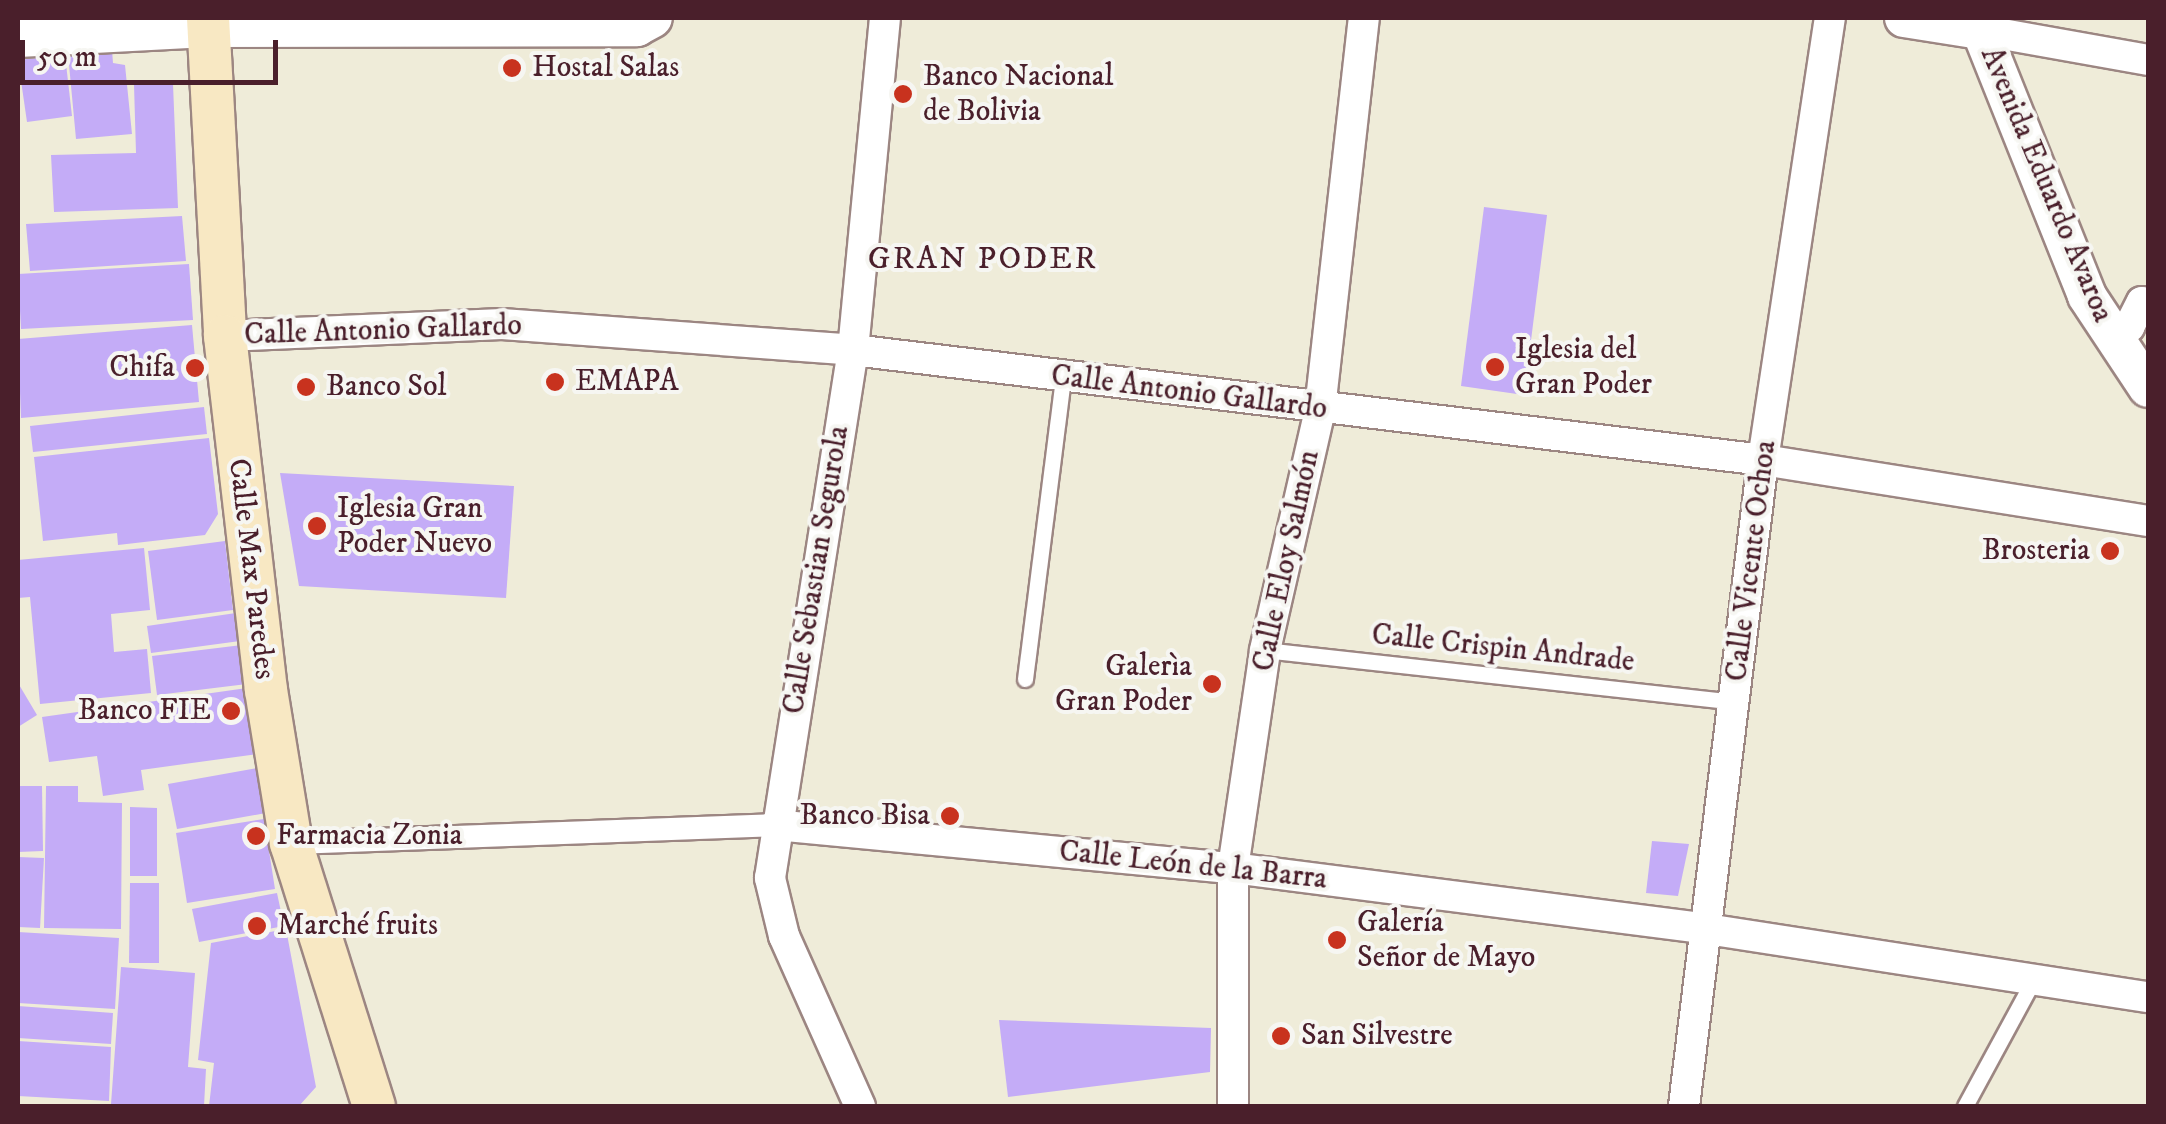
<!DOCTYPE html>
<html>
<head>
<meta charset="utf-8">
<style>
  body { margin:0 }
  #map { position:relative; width:2166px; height:1124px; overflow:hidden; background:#efecd9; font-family:"IM FELL DW Pica",serif }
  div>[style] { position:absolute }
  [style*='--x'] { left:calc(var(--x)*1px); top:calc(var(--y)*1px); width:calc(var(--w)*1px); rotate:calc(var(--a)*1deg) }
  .building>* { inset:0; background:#c4acf7 }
  .roads { filter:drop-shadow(2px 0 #9c8682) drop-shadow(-2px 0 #9c8682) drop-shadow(0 2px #9c8682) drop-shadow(0 -2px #9c8682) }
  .service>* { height:15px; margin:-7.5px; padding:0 7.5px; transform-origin:7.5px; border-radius:7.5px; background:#fff }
  .pedestrian>* { height:22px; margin:-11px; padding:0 11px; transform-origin:11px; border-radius:11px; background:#fff }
  .minor>* { height:30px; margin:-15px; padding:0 15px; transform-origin:15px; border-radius:15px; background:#fff }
  .tertiary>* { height:38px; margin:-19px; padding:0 19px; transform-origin:19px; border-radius:19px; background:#fff }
  .secondary>* { height:42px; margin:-21px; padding:0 21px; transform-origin:21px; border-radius:21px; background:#f8e8c3 }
  .dots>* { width:28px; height:28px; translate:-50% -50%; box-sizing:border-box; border:5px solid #f6f6f2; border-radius:50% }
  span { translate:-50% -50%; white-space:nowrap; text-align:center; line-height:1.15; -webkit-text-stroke:8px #f6f6f2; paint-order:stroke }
  .poi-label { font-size:30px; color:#4a1f2b }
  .left { translate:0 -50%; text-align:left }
  .right { translate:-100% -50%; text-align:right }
  .street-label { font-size:30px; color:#4a1f2b }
  .neighbourhood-label { font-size:32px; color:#4a1f2b; letter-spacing:2.5px }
  .frame { position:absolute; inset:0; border:20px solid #4a1f2b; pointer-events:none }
  .scale { position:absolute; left:20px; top:40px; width:258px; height:45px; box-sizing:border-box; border:5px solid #4a1f2b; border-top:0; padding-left:12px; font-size:30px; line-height:35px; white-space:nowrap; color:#4a1f2b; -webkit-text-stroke:8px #f6f6f2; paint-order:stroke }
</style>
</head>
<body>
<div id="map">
  <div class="building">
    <i style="clip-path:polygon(112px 50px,113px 63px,125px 65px,132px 134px,76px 139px,68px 54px)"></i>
    <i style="clip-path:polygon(65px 55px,72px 116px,27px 122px,18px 60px)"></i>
    <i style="clip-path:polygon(173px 84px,178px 208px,54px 212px,51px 155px,136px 153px,134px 85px)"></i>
    <i style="clip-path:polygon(1484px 207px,1547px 215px,1524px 395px,1461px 386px)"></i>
    <i style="clip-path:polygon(182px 216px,186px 261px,30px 271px,26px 224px)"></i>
    <i style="clip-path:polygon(189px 264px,193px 320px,21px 329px,18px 274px)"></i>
    <i style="clip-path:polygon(192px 325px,199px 402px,21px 418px,18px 339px)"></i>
    <i style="clip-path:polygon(204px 407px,207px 434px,33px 452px,30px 426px)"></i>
    <i style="clip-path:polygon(209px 438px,218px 514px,205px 535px,118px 545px,117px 533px,43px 541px,34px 457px)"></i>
    <i style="clip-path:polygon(280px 473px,514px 486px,506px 598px,299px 586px)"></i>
    <i style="clip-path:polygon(225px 541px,233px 610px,157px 620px,148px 551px)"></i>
    <i style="clip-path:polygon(144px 548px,150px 610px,111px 614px,114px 652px,147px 649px,151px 693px,40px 704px,30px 597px,18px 598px,18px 560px)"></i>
    <i style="clip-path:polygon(236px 613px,240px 641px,151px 653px,147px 626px)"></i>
    <i style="clip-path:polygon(242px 645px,247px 684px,157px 695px,152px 656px)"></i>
    <i style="clip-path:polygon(18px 683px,37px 715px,18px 727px)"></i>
    <i style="clip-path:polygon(247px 688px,257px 754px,141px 770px,144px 790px,103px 796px,97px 756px,49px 762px,42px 717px)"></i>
    <i style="clip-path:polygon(257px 768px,266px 813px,177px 829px,168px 784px)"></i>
    <i style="clip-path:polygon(18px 786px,42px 786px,43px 851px,18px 852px)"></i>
    <i style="clip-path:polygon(46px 786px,78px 786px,78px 802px,122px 803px,121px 929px,44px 928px)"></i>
    <i style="clip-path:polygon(130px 807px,157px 808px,157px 876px,130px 876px)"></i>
    <i style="clip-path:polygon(264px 819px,275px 889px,187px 903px,176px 833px)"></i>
    <i style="clip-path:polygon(1652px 841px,1689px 844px,1678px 896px,1646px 893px)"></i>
    <i style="clip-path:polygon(18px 857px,44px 858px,40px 928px,18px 927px)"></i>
    <i style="clip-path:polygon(130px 883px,159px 883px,159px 963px,129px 963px)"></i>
    <i style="clip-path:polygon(277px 893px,284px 926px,199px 942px,192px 909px)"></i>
    <i style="clip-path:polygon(286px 929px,316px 1087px,299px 1106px,209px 1106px,214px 1063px,198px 1060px,211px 943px)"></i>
    <i style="clip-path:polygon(18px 932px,119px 938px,115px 1009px,18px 1003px)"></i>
    <i style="clip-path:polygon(121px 967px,195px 973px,188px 1067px,206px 1069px,204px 1106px,111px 1104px)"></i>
    <i style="clip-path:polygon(18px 1006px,113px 1013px,111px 1044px,18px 1038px)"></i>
    <i style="clip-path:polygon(999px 1020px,1211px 1028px,1210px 1072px,1008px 1097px)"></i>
    <i style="clip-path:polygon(18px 1041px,111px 1047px,109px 1101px,18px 1096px)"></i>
  </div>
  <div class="roads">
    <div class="service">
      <i style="--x:1265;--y:650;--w:472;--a:6.3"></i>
      <i style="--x:1025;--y:679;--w:304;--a:-82.8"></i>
      <i style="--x:1965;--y:1106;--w:147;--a:-61.5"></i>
    </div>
    <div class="pedestrian">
      <i style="--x:291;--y:843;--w:484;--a:-2.1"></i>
    </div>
    <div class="minor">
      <i style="--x:1980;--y:30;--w:171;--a:10.1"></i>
      <i style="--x:2107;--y:332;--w:23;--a:-13"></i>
      <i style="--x:2129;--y:327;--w:28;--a:-63"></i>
      <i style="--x:2142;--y:302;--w:6;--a:18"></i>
      <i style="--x:225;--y:336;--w:277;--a:-2.5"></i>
      <i style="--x:502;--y:324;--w:352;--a:4.2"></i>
      <i style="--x:853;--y:350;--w:917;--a:6.89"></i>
      <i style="--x:1763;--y:460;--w:390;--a:9"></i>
      <i style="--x:775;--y:825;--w:460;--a:5.4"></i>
      <i style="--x:1233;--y:868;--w:478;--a:7.3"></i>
      <i style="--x:1707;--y:929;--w:446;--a:8.8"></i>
      <i style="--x:860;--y:1106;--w:186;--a:-114.1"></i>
      <i style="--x:784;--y:936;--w:60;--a:-103.6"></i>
      <i style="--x:770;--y:878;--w:534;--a:-81.07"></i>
      <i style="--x:853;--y:350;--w:334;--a:-84.5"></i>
      <i style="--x:1233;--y:1106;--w:238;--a:-90"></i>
      <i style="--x:1233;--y:868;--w:220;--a:-81.6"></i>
      <i style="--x:1265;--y:650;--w:247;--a:-77.1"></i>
      <i style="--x:1320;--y:409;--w:393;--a:-83.6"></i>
      <i style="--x:1684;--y:1106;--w:651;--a:-83.03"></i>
      <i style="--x:1763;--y:460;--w:447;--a:-81.4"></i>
    </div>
    <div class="tertiary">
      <i style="--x:1904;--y:18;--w:77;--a:9"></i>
      <i style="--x:1976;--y:18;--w:299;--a:68.2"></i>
      <i style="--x:2087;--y:296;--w:110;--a:56.5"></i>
      <i style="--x:18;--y:38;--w:189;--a:-3"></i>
      <i style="--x:207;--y:28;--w:430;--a:-0.1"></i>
      <i style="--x:637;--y:27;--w:18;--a:-29"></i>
    </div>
    <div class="secondary">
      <i style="--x:208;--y:18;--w:318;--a:86.9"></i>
      <i style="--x:225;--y:336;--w:356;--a:83.4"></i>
      <i style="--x:266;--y:690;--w:155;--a:80.7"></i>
      <i style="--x:291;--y:843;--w:276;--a:72.5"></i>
    </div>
  </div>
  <div class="dots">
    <i style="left:512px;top:68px;background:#c8321e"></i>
    <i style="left:903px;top:94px;background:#c8321e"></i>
    <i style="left:1495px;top:367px;background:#c8321e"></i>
    <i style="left:195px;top:368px;background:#c8321e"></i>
    <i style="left:555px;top:382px;background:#c8321e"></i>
    <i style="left:306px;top:387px;background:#c8321e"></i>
    <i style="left:317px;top:526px;background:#c8321e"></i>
    <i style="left:2110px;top:551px;background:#c8321e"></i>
    <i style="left:1212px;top:684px;background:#c8321e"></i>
    <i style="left:231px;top:711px;background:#c8321e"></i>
    <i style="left:950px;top:816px;background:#c8321e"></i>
    <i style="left:256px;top:836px;background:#c8321e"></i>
    <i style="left:257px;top:926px;background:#c8321e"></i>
    <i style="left:1337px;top:940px;background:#c8321e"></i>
    <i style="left:1281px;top:1036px;background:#c8321e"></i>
  </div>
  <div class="poi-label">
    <span class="left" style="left:532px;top:68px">Hostal Salas</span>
    <span class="left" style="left:923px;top:94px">Banco Nacional<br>de Bolivia</span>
    <span class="left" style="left:1515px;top:367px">Iglesia del<br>Gran Poder</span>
    <span class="right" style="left:175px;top:368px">Chifa</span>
    <span class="left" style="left:575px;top:382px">EMAPA</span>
    <span class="left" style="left:326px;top:387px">Banco Sol</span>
    <span class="left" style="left:337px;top:526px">Iglesia Gran<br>Poder Nuevo</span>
    <span class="right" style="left:2090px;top:551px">Brosteria</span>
    <span class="right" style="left:1192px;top:684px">Galerìa<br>Gran Poder</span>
    <span class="right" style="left:211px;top:711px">Banco FIE</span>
    <span class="right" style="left:930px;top:816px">Banco Bisa</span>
    <span class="left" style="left:276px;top:836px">Farmacia Zonia</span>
    <span class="left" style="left:1357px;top:940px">Galería<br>Señor de Mayo</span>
    <span class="left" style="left:277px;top:926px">Marché fruits</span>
    <span class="left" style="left:1301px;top:1036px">San Silvestre</span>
  </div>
  <div class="street-label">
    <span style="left:2046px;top:185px;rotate:67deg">Avenida Eduardo Avaroa</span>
    <span style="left:383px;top:331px;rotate:-2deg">Calle Antonio Gallardo</span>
    <span style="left:1189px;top:393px;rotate:7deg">Calle Antonio Gallardo</span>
    <span style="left:1287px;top:561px;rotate:-78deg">Calle Eloy Salmón</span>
    <span style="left:1752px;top:561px;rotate:-83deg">Calle Vicente Ochoa</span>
    <span style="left:251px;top:569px;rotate:83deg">Calle Max Paredes</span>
    <span style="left:817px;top:570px;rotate:-81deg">Calle Sebastian Segurola</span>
    <span style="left:1503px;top:649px;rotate:6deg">Calle Crispin Andrade</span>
    <span style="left:1193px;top:866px;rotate:6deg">Calle León de la Barra</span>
  </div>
  <div class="neighbourhood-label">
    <span style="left:983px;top:259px">GRAN PODER</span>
  </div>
  <div class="frame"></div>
  <div class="scale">50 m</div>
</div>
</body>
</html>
